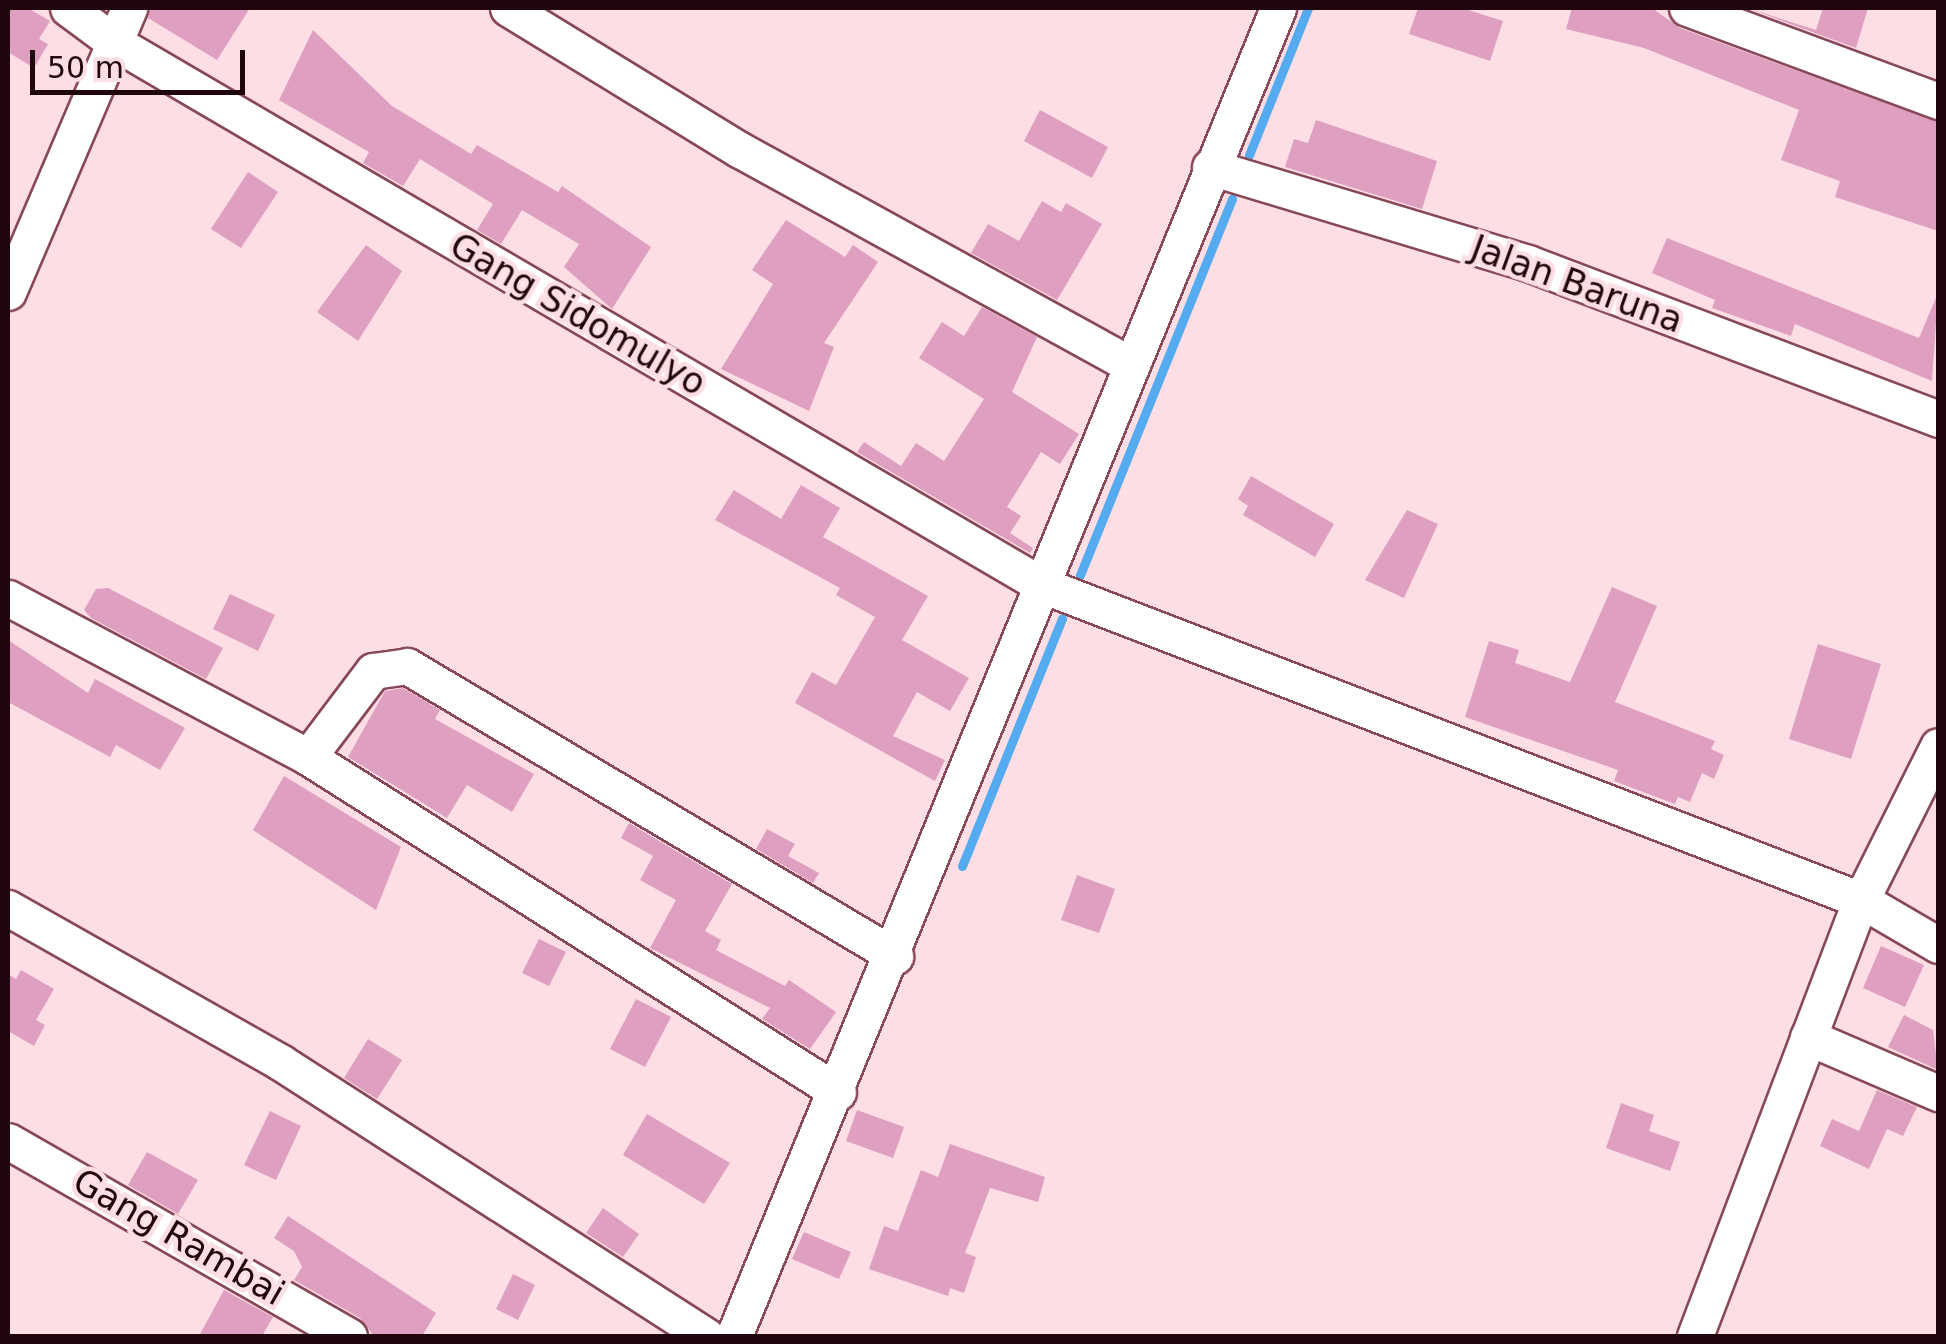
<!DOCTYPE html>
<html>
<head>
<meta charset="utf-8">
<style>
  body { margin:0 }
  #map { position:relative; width:1946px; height:1344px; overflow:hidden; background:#fddee4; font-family:"DejaVu Sans",sans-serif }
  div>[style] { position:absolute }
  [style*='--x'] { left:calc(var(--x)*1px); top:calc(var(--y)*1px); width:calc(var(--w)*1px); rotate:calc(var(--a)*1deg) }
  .stream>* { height:9px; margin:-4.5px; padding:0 4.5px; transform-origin:4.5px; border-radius:4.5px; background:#54abf0 }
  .building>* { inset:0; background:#de9fc1 }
  .roads { filter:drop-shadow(2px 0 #874857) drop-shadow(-2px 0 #874857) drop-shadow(0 2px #874857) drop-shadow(0 -2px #874857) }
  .street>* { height:35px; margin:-17.5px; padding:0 17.5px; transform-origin:17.5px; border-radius:17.5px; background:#fff }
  span { translate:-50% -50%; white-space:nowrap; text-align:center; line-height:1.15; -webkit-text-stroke:9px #fddee4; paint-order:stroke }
  .street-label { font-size:35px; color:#1f070d }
  .frame { position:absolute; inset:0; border:10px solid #1f070d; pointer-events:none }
  .scale { position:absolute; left:30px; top:50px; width:215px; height:45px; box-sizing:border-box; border:5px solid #1f070d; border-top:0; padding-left:12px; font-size:30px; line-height:35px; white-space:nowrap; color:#1f070d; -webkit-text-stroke:8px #fddee4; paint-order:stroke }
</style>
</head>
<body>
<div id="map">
  <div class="stream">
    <i style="--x:1249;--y:155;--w:158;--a:-68.1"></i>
    <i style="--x:1080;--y:575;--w:406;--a:-68"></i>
    <i style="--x:962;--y:866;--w:267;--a:-68"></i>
  </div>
  <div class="building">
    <i style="clip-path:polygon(8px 8px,28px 8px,50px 21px,39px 39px,48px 44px,34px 68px,8px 52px)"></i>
    <i style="clip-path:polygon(150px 8px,250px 8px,217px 60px,148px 18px)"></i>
    <i style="clip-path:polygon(1418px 8px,1462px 8px,1503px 21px,1490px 61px,1409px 34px)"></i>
    <i style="clip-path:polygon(1572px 8px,1652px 8px,1680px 28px,1938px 122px,1938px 231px,1835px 197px,1840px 181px,1781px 160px,1799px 110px,1644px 48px,1566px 29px)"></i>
    <i style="clip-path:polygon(1747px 8px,1816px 30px,1823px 8px,1868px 8px,1856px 48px)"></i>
    <i style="clip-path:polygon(313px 30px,392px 106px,471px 154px,477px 145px,558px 192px,562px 186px,651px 247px,612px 309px,564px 267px,579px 244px,522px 210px,501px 244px,477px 230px,493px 204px,420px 159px,403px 186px,363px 163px,369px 152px,279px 100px)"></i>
    <i style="clip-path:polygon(1040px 110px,1108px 147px,1092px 178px,1024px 141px)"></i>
    <i style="clip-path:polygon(1316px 120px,1437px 161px,1422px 209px,1285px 167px,1294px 139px,1308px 143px)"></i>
    <i style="clip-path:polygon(248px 172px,278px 192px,241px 248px,211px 229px)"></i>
    <i style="clip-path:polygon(1042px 201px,1061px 212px,1066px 203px,1102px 224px,1057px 300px,971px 253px,988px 224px,1019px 241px)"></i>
    <i style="clip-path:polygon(786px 220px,845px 257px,853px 245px,878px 262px,824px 343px,834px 347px,809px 411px,721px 369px,773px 284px,752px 270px)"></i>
    <i style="clip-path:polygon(1667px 238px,1919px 338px,1938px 293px,1932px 381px,1795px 324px,1791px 336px,1712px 308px,1715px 300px,1652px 273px)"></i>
    <i style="clip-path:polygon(366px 245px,402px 271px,358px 341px,317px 312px)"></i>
    <i style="clip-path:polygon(982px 307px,1037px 337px,1012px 392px,1079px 434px,1060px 464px,1041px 452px,1007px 507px,1021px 516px,1010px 533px,1033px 548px,1030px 553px,857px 452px,864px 442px,901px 466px,916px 443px,944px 461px,984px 399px,919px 358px,942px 322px,964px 336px)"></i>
    <i style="clip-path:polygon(1251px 476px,1334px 524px,1315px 557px,1243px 515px,1248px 506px,1238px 499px)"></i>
    <i style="clip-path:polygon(801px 485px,840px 508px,823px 537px,928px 596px,902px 640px,969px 678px,950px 711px,917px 692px,893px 736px,945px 760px,935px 781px,795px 703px,812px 672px,836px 685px,875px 617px,836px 595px,840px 588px,715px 520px,734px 490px,781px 519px)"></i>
    <i style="clip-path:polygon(1407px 510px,1438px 524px,1404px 598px,1365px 580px)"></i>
    <i style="clip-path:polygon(1612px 587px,1657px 606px,1615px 702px,1715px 741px,1711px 749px,1724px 755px,1714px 779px,1702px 773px,1690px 802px,1678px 797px,1675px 804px,1614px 781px,1618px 770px,1465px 717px,1489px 641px,1519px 650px,1515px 663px,1570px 682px)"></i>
    <i style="clip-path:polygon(108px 588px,223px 648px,206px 679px,91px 618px,84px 610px,96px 589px)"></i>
    <i style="clip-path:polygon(230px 594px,275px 615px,258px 651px,213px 629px)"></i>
    <i style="clip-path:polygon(8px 640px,88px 693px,95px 679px,185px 728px,160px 770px,116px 745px,110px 757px,8px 702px)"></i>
    <i style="clip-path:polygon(1818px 644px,1881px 664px,1851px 759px,1789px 739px)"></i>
    <i style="clip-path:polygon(403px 688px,440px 710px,435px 719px,534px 774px,512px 812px,467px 785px,447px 818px,348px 757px,385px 691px)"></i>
    <i style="clip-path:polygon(284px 776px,401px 847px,376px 910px,253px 830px)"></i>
    <i style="clip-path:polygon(629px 823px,732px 884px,705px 931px,721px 940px,716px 950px,785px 986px,789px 980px,836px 1012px,810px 1049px,762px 1019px,770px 1008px,650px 948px,676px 900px,640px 880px,653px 856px,621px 838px)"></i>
    <i style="clip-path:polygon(767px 829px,795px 844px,788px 856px,819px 873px,813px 883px,756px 849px)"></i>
    <i style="clip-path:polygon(1077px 875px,1115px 889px,1099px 933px,1061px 920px)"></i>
    <i style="clip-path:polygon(539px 939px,566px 952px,549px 986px,522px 973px)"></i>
    <i style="clip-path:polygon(1881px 946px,1924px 965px,1905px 1007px,1863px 988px)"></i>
    <i style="clip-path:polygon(21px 970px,54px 989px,36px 1020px,45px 1025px,34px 1046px,8px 1031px,8px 974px,16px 979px)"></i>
    <i style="clip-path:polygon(636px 999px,671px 1017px,645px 1067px,610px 1049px)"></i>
    <i style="clip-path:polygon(1904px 1015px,1933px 1030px,1938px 1070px,1888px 1047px)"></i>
    <i style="clip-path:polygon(368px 1039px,402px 1060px,377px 1099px,344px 1078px)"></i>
    <i style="clip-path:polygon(1877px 1090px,1917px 1107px,1903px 1136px,1887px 1129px,1869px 1169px,1820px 1146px,1832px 1119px,1859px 1131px)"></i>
    <i style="clip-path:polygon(1621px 1103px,1654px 1115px,1649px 1131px,1680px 1142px,1670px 1171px,1606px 1148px)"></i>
    <i style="clip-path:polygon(857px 1110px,904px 1127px,893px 1158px,846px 1141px)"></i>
    <i style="clip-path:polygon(270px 1111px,301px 1126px,276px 1180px,244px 1165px)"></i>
    <i style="clip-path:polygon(647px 1114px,730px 1163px,704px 1204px,623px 1155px)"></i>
    <i style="clip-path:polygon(950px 1144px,1045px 1177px,1038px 1202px,990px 1188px,965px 1253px,976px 1257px,964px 1293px,950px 1288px,948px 1296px,869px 1269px,884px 1226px,898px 1231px,921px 1170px,938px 1177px)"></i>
    <i style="clip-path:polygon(147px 1152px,198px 1180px,178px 1214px,128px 1185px)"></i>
    <i style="clip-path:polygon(603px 1208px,639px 1234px,623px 1257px,586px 1233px)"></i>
    <i style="clip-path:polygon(288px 1216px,436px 1313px,422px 1336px,374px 1336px,360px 1318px,294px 1280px,302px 1267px,294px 1251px,274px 1238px)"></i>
    <i style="clip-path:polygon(804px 1232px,851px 1252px,839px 1279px,792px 1259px)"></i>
    <i style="clip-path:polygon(513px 1274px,535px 1285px,518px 1320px,496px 1309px)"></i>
    <i style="clip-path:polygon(224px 1290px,273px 1317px,262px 1336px,199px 1336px)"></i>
  </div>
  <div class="roads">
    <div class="street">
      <i style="--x:68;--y:8;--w:57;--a:36.5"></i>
      <i style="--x:114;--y:42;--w:1075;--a:30.33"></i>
      <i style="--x:1042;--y:585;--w:877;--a:21.04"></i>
      <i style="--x:1861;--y:900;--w:89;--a:30.3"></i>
      <i style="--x:508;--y:8;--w:272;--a:31.5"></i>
      <i style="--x:740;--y:150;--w:445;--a:28.8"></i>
      <i style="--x:1687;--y:8;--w:268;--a:20.3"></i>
      <i style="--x:1210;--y:167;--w:332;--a:16.8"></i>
      <i style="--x:1528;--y:263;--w:439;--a:20.8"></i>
      <i style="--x:8;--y:292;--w:309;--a:-66.9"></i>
      <i style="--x:8;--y:598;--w:340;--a:27.9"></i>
      <i style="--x:308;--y:757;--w:627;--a:32.3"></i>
      <i style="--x:308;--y:757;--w:108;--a:-52.9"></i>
      <i style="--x:373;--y:671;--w:34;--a:-8"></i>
      <i style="--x:407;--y:666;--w:568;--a:30.72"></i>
      <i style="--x:8;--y:908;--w:313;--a:29.5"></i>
      <i style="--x:280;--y:1062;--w:507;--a:32.75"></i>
      <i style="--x:1808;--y:1037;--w:142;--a:23.3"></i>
      <i style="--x:8;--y:1141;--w:393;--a:29.8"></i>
      <i style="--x:734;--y:1336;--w:1435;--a:-67.72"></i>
      <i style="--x:1695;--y:1336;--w:467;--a:-69.2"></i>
      <i style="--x:1861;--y:900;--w:172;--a:-63.4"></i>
    </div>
  </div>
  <div class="street-label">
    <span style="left:1577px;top:284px;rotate:20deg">Jalan Baruna</span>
    <span style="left:578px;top:314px;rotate:30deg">Gang Sidomulyo</span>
    <span style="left:179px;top:1237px;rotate:30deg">Gang Rambai</span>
  </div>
  <div class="frame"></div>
  <div class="scale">50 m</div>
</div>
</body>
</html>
